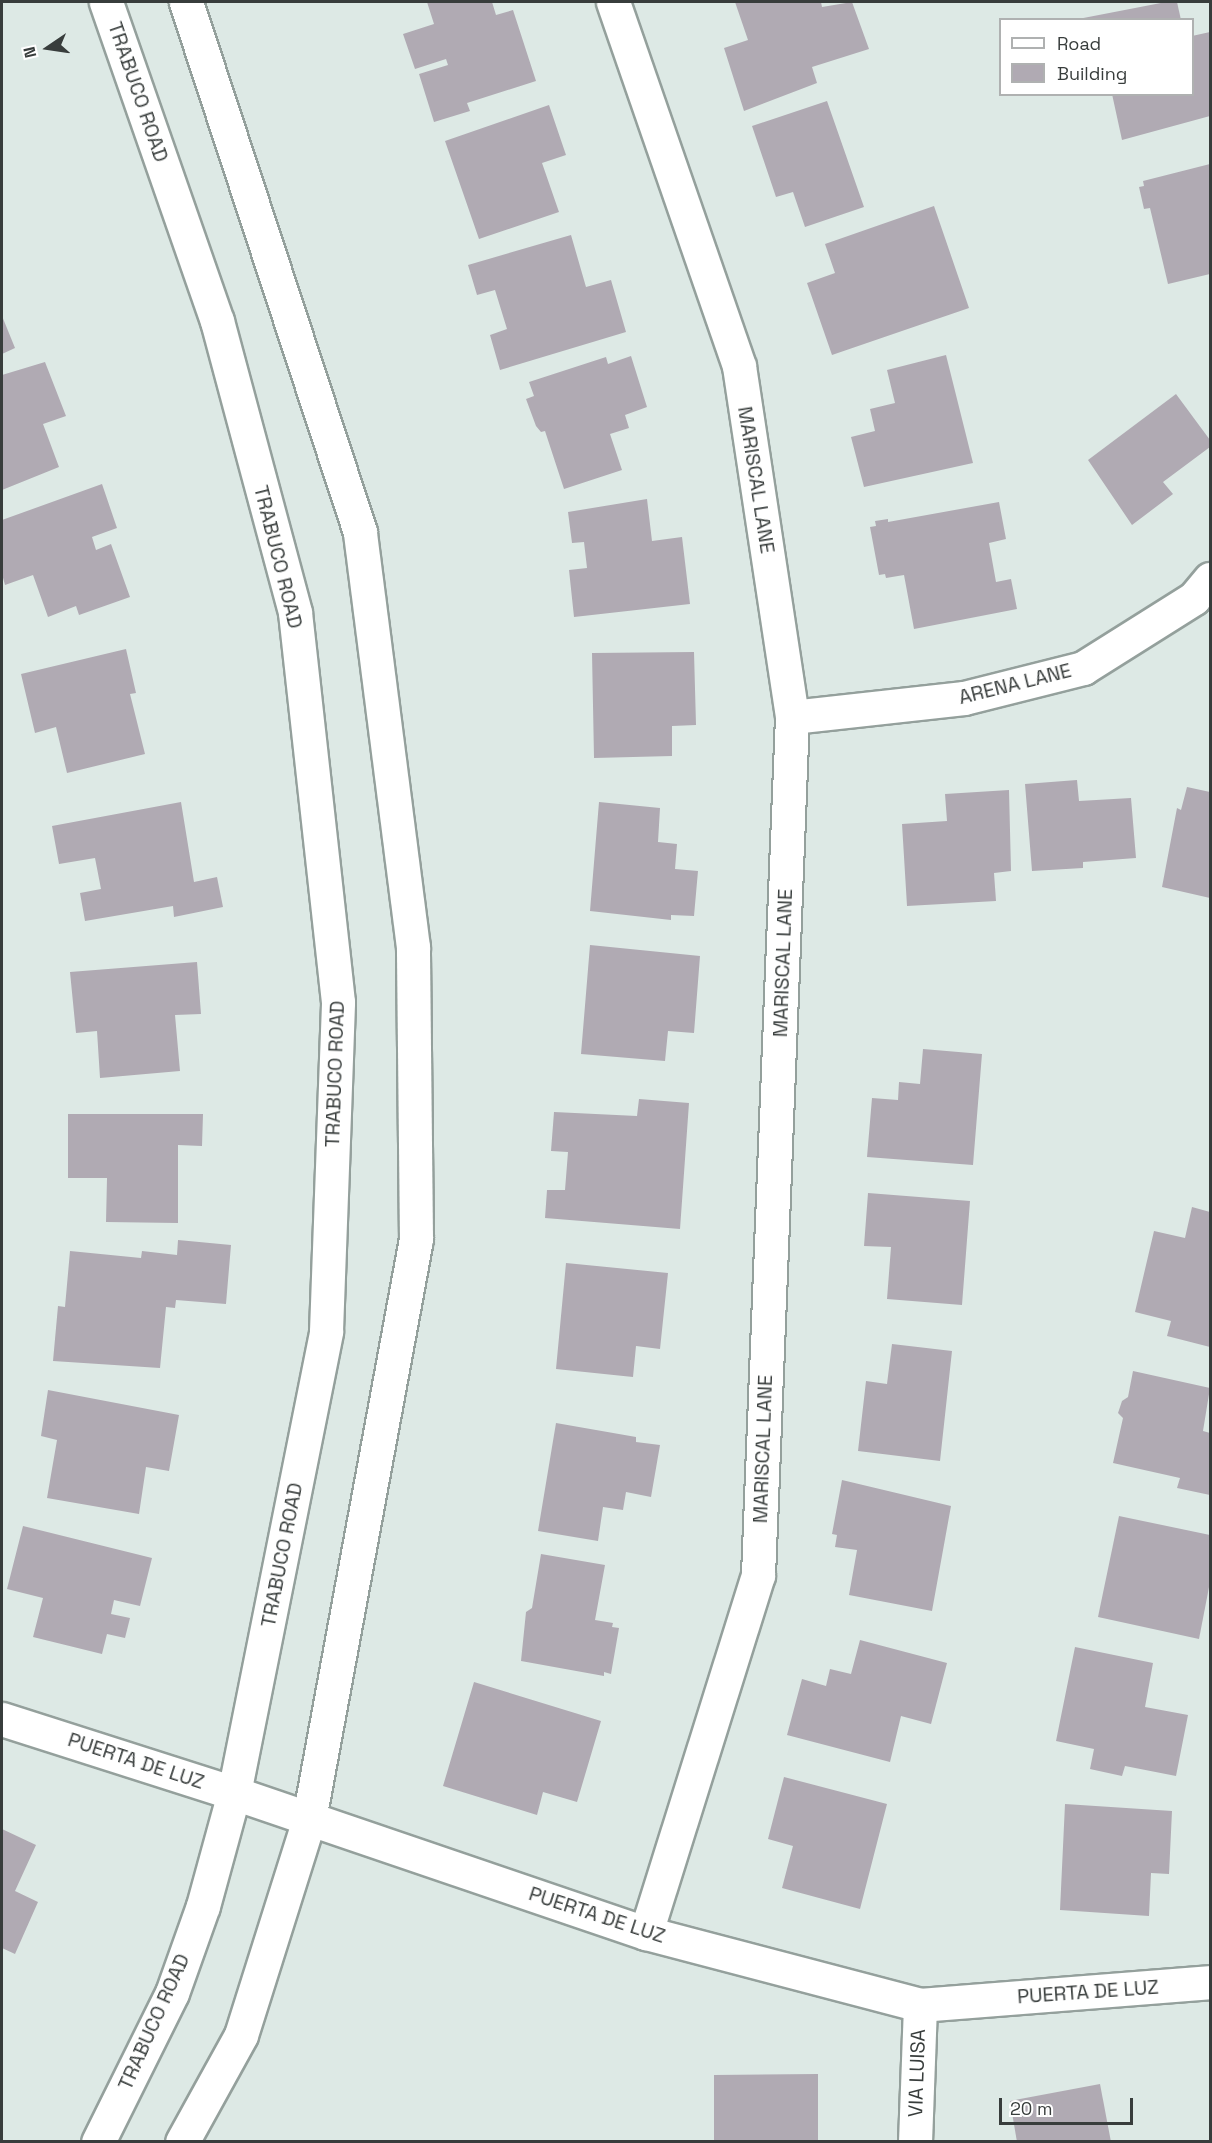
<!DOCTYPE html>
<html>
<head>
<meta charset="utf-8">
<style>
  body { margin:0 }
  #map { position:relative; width:1212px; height:2143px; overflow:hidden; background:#dde9e5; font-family:"Space Grotesk",sans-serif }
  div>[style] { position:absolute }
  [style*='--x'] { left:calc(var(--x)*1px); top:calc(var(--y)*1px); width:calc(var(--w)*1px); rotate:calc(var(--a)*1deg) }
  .building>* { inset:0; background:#b0aab3 }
  .roads { filter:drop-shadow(2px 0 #94a09c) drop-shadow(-2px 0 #94a09c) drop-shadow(0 2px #94a09c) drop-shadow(0 -2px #94a09c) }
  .street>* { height:33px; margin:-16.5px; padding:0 16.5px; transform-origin:16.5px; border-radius:16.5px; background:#fff }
  .primary>* { height:33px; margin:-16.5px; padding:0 16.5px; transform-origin:16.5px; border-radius:16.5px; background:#fff }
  span { translate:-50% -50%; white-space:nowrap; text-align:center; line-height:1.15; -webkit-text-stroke:5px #fff; paint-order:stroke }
  .street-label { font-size:20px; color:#383d3c }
  .frame { position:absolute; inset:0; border:3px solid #383d3c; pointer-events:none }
  .legend { position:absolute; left:999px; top:18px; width:195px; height:78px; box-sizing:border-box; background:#fff; border:2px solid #afb1b1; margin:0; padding:8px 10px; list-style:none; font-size:18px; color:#383d3c }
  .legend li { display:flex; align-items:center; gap:12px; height:30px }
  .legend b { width:30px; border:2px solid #afb1b1 }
  .north { position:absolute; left:18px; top:18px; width:60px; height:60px; -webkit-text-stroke:4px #fff; paint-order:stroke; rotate:257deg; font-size:16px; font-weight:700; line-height:24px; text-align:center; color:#383d3c }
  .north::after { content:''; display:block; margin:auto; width:21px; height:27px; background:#383d3c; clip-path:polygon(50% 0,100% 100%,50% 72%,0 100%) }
  .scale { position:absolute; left:999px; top:2098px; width:134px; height:27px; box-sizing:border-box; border:3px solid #383d3c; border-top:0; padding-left:8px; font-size:18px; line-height:21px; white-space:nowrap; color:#383d3c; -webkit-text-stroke:4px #fff; paint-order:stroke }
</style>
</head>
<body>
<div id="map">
  <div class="building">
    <i style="clip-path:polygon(427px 2px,492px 2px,496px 15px,513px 10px,536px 81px,467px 103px,470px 111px,434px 122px,419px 74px,448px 65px,446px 59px,415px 69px,403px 34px,434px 24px)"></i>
    <i style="clip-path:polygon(735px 2px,821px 2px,822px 7px,852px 2px,869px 49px,812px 67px,817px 83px,744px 111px,724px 48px,748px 40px)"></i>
    <i style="clip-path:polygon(1166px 2px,1177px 2px,1181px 20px,1073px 20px)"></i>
    <i style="clip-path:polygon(1210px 32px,1210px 116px,1122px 140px,1112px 94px,1192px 94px,1192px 36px)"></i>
    <i style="clip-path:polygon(827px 101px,864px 207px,805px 227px,793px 192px,776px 197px,752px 126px)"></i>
    <i style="clip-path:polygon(549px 105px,566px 155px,542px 163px,559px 212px,479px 239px,445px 141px)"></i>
    <i style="clip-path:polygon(1210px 164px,1210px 274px,1168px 284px,1150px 208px,1144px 209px,1139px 187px,1144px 186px,1143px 181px)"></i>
    <i style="clip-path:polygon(934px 206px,969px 308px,832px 355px,807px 283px,835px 273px,825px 244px)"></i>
    <i style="clip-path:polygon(571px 235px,586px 287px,611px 280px,626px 332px,500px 370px,490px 335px,507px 329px,495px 290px,477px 295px,468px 265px)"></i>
    <i style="clip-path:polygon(2px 316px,15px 348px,2px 354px)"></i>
    <i style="clip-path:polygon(946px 355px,973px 463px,864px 487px,851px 437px,875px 431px,870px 409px,895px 403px,887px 370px)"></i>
    <i style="clip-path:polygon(631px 356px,647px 407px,625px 415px,629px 428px,610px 434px,622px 470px,564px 489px,545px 431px,541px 432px,536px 426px,526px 399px,534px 396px,529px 382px,606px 357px,608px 364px)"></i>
    <i style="clip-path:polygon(45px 362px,66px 416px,43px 424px,59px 467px,2px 490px,2px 375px)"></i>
    <i style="clip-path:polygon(1176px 394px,1210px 440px,1210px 447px,1163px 482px,1173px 494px,1132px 525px,1088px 460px)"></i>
    <i style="clip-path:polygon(102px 484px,117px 528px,92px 537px,96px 550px,111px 544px,130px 597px,79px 615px,76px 606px,48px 617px,33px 575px,5px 585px,2px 574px,2px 520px)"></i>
    <i style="clip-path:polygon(647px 499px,652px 541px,682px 537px,690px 604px,574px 617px,569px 570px,587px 568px,584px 542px,572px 543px,568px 512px)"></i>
    <i style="clip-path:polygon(999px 502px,1006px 539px,989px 543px,996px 582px,1011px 579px,1017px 609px,914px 629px,904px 575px,886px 578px,885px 574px,879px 575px,870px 527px,876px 526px,875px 521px,888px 519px,888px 522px)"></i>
    <i style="clip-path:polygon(126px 649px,136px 693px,130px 694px,145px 754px,67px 773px,56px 727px,35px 733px,21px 674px)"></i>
    <i style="clip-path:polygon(694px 652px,696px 725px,672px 726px,672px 756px,594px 758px,592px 653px)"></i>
    <i style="clip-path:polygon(1077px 780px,1079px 801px,1131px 798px,1136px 858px,1083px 862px,1083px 868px,1032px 871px,1025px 784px)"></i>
    <i style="clip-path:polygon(1187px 787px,1210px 792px,1210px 898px,1162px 887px,1177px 808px,1181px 810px)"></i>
    <i style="clip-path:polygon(1009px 790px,1011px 871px,994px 873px,996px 901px,907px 906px,902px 824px,947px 821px,945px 794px)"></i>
    <i style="clip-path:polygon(181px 802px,194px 882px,217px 877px,223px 907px,174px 917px,173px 906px,85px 921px,80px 893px,101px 889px,95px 858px,59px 864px,52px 826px)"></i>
    <i style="clip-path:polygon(599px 802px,660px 808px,658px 842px,677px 844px,675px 869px,698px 871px,694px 916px,671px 915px,671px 920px,590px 911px)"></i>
    <i style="clip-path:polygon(590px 945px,700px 956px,694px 1033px,668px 1031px,665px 1061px,581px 1054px)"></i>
    <i style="clip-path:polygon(197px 962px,201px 1014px,175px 1015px,180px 1071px,100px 1078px,97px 1031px,76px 1033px,70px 972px)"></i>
    <i style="clip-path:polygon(923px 1049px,982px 1054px,973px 1165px,867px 1157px,872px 1098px,898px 1100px,899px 1082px,920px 1084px)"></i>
    <i style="clip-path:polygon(639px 1099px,689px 1103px,680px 1229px,545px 1218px,547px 1190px,565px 1190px,568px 1152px,551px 1151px,554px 1112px,637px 1116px)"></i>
    <i style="clip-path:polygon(68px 1114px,203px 1114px,202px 1146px,178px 1145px,178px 1223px,106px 1222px,107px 1178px,68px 1178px)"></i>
    <i style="clip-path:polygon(868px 1193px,970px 1201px,962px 1305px,887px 1299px,891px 1247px,864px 1246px)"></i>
    <i style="clip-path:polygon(1192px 1207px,1210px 1212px,1210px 1347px,1167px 1336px,1171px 1321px,1135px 1312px,1154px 1231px,1185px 1238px)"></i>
    <i style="clip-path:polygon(178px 1240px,231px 1245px,226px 1304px,176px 1300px,175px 1308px,166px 1307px,160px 1368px,53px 1361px,58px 1306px,65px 1307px,70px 1251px,141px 1258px,142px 1251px,177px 1255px)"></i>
    <i style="clip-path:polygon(566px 1263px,668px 1273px,660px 1349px,636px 1346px,633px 1377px,556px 1369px)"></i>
    <i style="clip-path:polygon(892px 1344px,952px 1351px,940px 1461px,858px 1451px,866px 1381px,887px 1384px)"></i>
    <i style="clip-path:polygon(1133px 1371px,1210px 1388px,1203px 1431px,1210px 1433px,1210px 1495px,1177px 1488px,1180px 1478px,1113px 1463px,1123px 1418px,1118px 1413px,1122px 1401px,1128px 1397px)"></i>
    <i style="clip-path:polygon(48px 1390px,179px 1415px,169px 1471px,146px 1467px,139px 1514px,47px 1498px,57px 1440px,41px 1436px)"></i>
    <i style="clip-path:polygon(556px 1423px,636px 1437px,636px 1442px,660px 1445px,651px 1497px,626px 1492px,623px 1510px,603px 1507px,598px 1541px,538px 1531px)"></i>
    <i style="clip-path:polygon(842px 1480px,951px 1506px,932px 1611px,849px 1595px,857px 1550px,835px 1547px,837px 1535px,832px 1534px)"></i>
    <i style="clip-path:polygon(1119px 1516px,1210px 1535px,1210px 1582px,1199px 1639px,1098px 1617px)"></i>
    <i style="clip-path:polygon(23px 1526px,152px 1558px,140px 1606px,114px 1600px,111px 1614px,130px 1618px,125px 1638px,107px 1634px,102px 1654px,33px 1637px,43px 1598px,7px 1589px)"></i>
    <i style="clip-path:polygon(541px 1554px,605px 1565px,595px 1620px,613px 1623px,612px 1627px,619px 1628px,611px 1674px,604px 1672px,604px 1676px,521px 1661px,526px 1612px,532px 1608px)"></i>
    <i style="clip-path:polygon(860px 1640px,947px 1663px,931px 1724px,901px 1716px,890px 1762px,787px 1735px,802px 1679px,826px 1686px,830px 1669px,851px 1674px)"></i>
    <i style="clip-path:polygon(1075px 1647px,1153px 1663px,1145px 1707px,1188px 1715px,1176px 1776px,1125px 1766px,1122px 1776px,1090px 1769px,1094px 1749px,1056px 1741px)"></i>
    <i style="clip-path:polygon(474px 1682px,601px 1721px,577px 1802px,543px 1792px,537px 1815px,443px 1786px)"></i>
    <i style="clip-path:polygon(784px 1777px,887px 1804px,860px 1909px,782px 1888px,793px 1846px,768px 1839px)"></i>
    <i style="clip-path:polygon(1065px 1804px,1172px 1811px,1169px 1874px,1151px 1873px,1149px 1916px,1060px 1910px)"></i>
    <i style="clip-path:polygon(2px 1829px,36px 1845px,15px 1891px,38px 1902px,15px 1954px,2px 1948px)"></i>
    <i style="clip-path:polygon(818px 2074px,818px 2142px,714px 2142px,714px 2075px)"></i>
    <i style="clip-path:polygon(1100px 2084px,1111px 2142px,1017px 2142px,1010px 2101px)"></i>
  </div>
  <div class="roads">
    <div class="street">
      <i style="--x:613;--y:2;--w:385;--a:70.9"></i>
      <i style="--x:739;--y:366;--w:355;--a:81.4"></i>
      <i style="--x:792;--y:717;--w:859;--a:92.27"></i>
      <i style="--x:758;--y:1575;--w:375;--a:107.4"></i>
      <i style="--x:792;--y:717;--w:173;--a:-6.3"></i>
      <i style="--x:964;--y:698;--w:123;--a:-14.1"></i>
      <i style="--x:1083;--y:668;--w:131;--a:-32.2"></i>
      <i style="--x:1194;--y:598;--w:25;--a:-50"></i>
      <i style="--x:2;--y:1719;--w:244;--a:17.7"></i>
      <i style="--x:234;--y:1793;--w:435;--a:18.8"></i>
      <i style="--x:646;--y:1933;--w:283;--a:14.7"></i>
      <i style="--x:920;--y:2005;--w:291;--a:-4.5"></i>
      <i style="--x:915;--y:2142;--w:137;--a:-87.9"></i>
    </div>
    <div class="primary">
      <i style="--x:98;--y:2142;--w:166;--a:-63.6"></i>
      <i style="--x:172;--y:1993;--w:92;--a:-70.4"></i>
      <i style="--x:203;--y:1906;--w:117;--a:-74.7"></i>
      <i style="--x:234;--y:1793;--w:471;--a:-78.7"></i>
      <i style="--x:326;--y:1331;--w:329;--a:-87.9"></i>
      <i style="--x:338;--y:1002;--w:392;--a:-96.3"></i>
      <i style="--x:295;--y:612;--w:301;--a:-105"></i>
      <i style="--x:217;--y:321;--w:338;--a:-109.2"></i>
      <i style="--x:182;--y:2142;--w:122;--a:-61.1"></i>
      <i style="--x:241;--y:2035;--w:226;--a:-72.5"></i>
      <i style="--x:309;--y:1819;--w:590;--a:-79.55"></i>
      <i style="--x:416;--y:1239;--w:292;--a:-90.6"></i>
      <i style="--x:413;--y:947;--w:418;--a:-97.3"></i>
      <i style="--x:360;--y:532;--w:558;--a:-108.18"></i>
    </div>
  </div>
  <div class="street-label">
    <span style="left:138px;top:92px;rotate:71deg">TRABUCO ROAD</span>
    <span style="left:756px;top:480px;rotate:81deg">MARISCAL LANE</span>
    <span style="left:278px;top:557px;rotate:76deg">TRABUCO ROAD</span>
    <span style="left:1015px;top:684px;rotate:-14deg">ARENA LANE</span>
    <span style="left:783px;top:963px;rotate:-88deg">MARISCAL LANE</span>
    <span style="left:335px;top:1074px;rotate:-88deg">TRABUCO ROAD</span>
    <span style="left:763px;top:1449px;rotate:-88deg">MARISCAL LANE</span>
    <span style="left:282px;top:1555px;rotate:-79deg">TRABUCO ROAD</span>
    <span style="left:136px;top:1761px;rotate:18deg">PUERTA DE LUZ</span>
    <span style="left:597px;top:1915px;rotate:18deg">PUERTA DE LUZ</span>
    <span style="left:1088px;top:1992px;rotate:-4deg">PUERTA DE LUZ</span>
    <span style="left:154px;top:2022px;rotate:-66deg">TRABUCO ROAD</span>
    <span style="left:917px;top:2073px;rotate:-88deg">VIA LUISA</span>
  </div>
  <div class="frame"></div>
  <ul class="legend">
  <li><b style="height:8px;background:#fff"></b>Road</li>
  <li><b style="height:16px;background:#b0aab3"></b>Building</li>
  </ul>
  <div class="north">N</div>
  <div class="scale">20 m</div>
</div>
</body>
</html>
